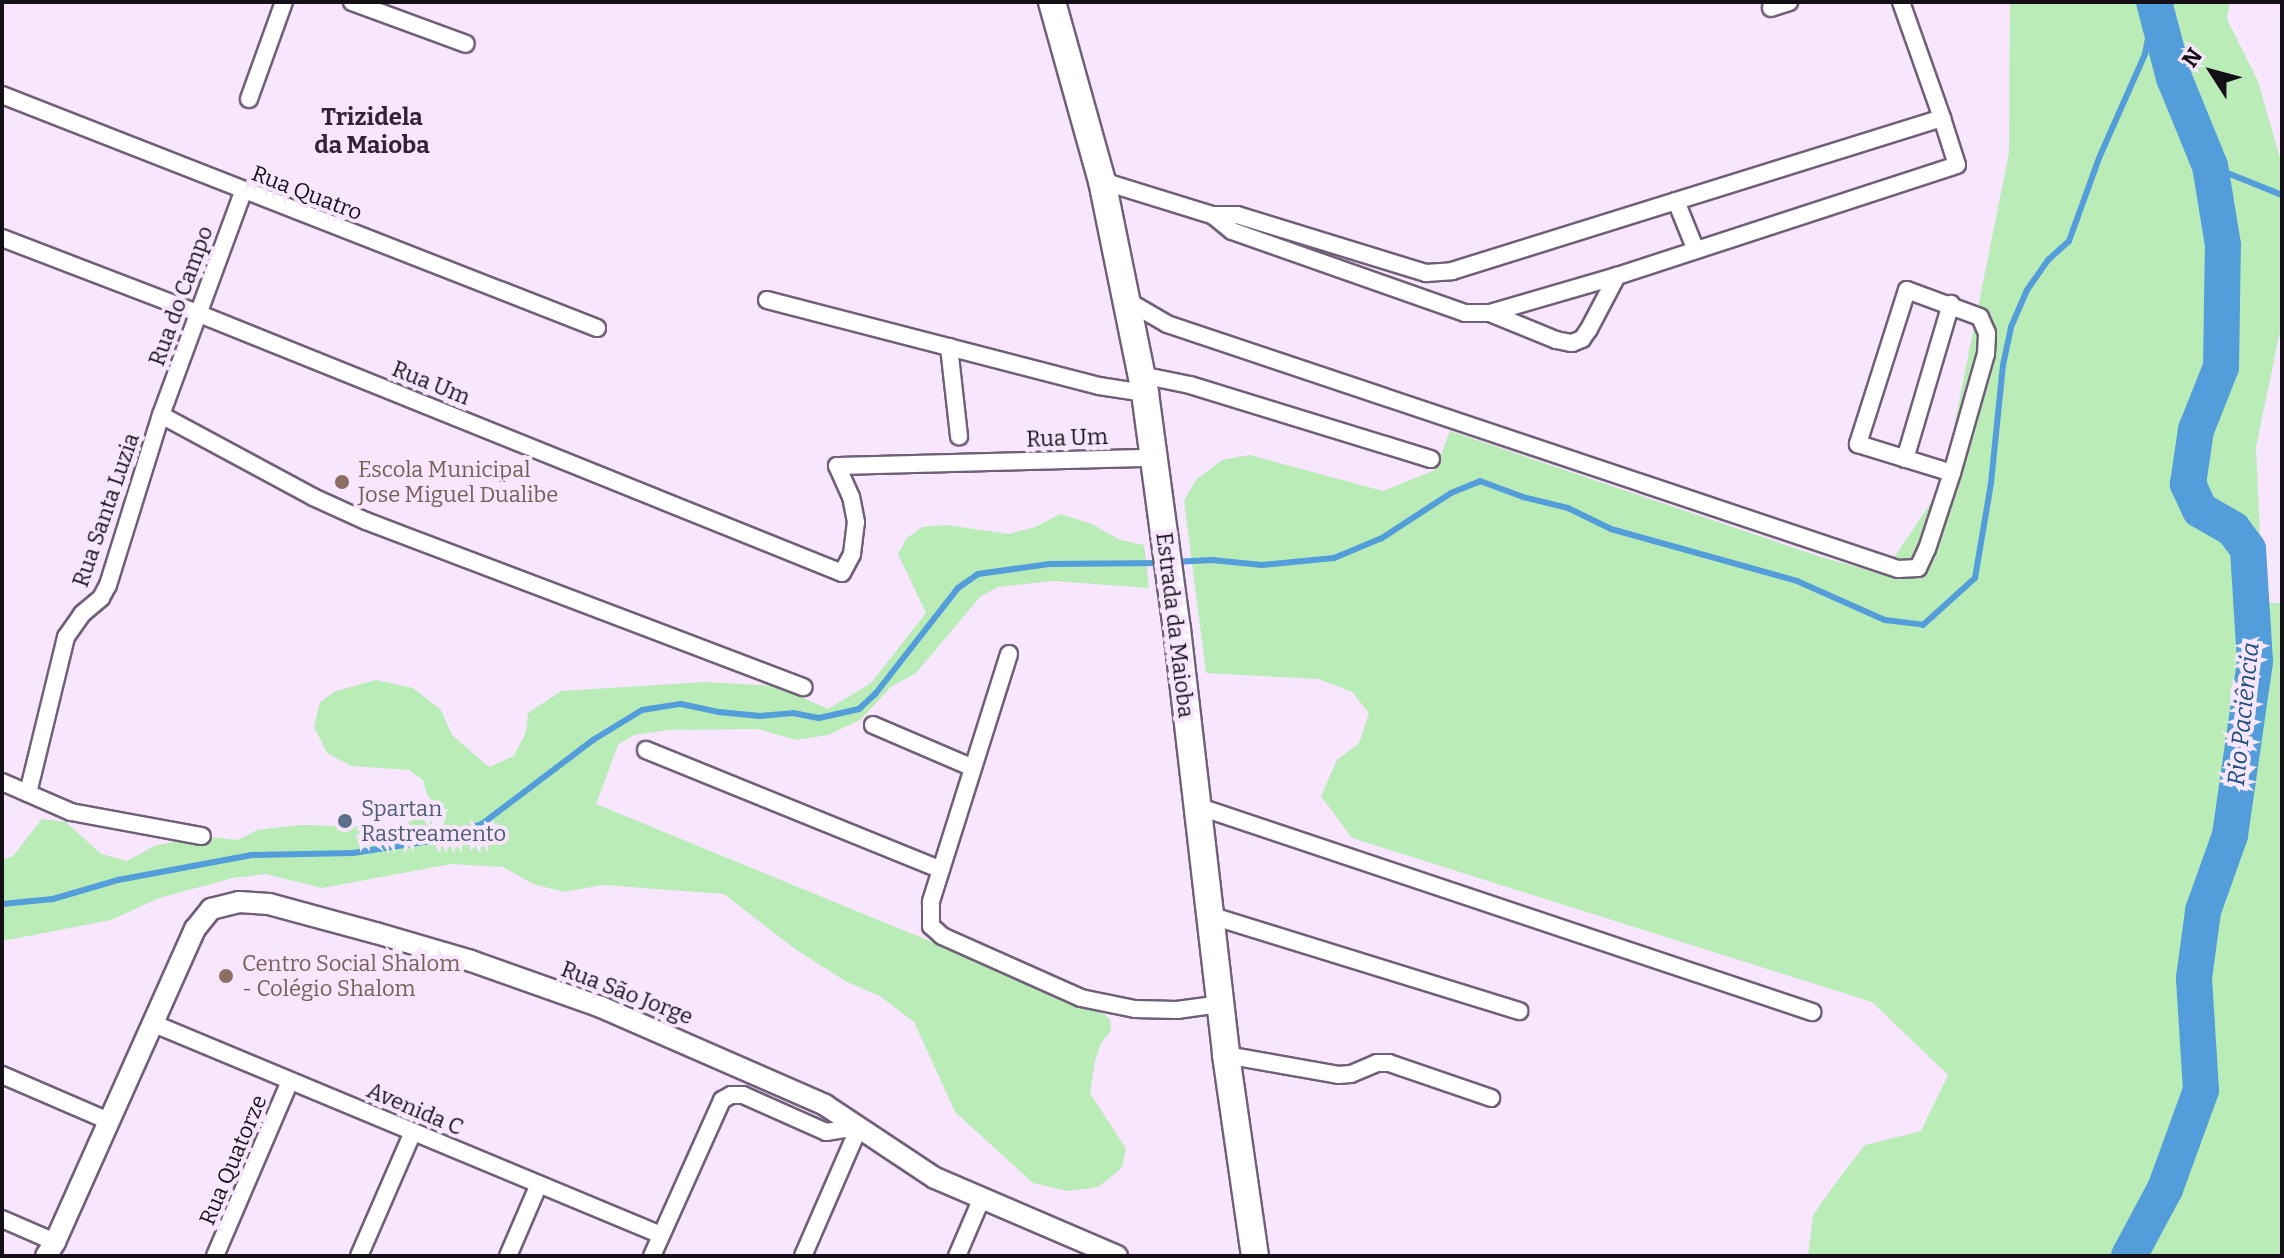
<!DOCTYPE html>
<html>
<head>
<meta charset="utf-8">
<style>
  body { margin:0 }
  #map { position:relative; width:2284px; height:1258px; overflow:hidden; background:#f7e6fe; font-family:Bitter,serif }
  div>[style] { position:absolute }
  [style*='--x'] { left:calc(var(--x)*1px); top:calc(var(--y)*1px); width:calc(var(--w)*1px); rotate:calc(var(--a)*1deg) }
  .green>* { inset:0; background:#baecb8 }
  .stream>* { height:6px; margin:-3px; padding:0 3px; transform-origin:3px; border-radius:3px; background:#529dda }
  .river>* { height:36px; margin:-18px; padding:0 18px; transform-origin:18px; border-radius:18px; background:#529dda }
  .roads { filter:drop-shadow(2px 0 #705f78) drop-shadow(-2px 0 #705f78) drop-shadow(0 2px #705f78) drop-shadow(0 -2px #705f78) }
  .minor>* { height:16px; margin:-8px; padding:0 8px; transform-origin:8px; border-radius:8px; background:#fff }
  .tertiary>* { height:20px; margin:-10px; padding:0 10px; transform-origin:10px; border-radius:10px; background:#fff }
  .primary>* { height:26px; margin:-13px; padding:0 13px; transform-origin:13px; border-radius:13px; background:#fff }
  .dots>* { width:22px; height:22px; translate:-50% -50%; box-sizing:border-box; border:4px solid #f7e6fe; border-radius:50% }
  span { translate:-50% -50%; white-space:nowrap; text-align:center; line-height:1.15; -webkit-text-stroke:8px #f7e6fe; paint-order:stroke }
  .street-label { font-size:22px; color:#150f18 }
  .education-label { font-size:22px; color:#785e54 }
  .left { translate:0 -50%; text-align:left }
  .service-label { font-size:22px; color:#4e5e75 }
  .neighbourhood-label { font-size:24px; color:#322338; font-weight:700 }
  .water-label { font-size:24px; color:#1d537c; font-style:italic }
  .frame { position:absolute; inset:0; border:4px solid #150f18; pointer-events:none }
  .north { position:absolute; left:2172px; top:32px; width:80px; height:80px; -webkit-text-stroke:6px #f7e6fe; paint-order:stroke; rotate:306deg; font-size:22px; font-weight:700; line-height:32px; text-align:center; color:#150f18 }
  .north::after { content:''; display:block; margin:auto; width:28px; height:36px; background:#150f18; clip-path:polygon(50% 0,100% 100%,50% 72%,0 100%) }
</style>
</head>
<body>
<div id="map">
  <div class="green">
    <i style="clip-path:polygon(2010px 2px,2230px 2px,2227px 19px,2258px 81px,2282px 165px,2282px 322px,2256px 447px,2263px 603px,2282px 603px,2282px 1256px,1808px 1256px,1813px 1215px,1837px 1181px,1865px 1145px,1921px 1131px,1948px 1075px,1872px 1002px,1352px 838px,1321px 796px,1337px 760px,1359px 743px,1369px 713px,1352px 692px,1318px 679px,1206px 673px,1184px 500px,1197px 479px,1222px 460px,1250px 455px,1383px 491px,1435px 470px,1450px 431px,1821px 557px,1883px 574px,1942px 486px,2009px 153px)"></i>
    <i style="clip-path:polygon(1060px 514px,1092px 524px,1120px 540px,1144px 545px,1149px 588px,1053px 581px,998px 587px,980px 597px,916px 673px,891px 687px,860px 720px,828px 735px,796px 740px,758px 729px,668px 730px,634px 735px,618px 745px,596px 804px,1100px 1011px,1110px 1019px,1111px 1031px,1101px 1043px,1095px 1061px,1090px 1093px,1126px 1149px,1122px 1168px,1098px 1187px,1068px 1191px,1033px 1183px,955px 1112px,914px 1022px,880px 996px,847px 982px,795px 949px,724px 894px,603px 885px,564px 892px,533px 884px,503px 867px,451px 864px,322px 888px,265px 874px,233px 878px,159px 898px,111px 920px,2px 941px,2px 860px,13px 856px,42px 819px,66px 822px,101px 854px,127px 861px,154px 846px,202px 836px,238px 840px,257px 830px,298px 825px,389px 827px,412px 821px,428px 799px,423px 780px,409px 770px,351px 766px,327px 753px,314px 727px,320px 702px,336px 691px,376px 680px,413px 688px,441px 710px,452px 735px,489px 767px,514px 756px,526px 732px,528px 713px,561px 691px,705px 682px,777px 686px,828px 709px,871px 683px,926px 613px,898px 554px,907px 538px,922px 527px,947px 525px,1008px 534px,1035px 527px)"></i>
  </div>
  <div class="stream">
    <i style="--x:2210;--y:166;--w:78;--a:21.9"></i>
    <i style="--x:1173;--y:562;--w:39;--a:-3"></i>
    <i style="--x:1212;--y:560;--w:50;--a:5.7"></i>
    <i style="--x:1262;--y:565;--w:72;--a:-5.6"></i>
    <i style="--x:1334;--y:558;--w:52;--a:-22.6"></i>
    <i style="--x:1382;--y:538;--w:82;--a:-33.1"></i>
    <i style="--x:1451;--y:493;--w:31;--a:-22"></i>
    <i style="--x:1480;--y:481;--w:46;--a:20.4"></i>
    <i style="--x:1523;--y:497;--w:46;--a:13.7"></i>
    <i style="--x:1568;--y:508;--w:48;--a:26"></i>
    <i style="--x:1611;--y:529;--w:193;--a:15.6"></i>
    <i style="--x:1797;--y:581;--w:96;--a:23.9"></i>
    <i style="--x:1885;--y:620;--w:38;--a:7"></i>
    <i style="--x:1923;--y:625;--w:70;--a:-42.1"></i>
    <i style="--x:1975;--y:578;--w:96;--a:-80.4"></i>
    <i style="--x:1991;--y:483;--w:119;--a:-84.2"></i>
    <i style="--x:2003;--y:365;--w:39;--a:-78"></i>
    <i style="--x:2011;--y:327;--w:40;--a:-66.6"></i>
    <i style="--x:2027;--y:290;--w:37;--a:-55"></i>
    <i style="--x:2048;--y:260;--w:28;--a:-42"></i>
    <i style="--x:2069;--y:241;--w:88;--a:-70.1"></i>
    <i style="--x:2099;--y:158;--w:114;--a:-66.1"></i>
    <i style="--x:2145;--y:54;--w:48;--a:-79.2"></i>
    <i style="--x:2;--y:904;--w:51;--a:-5.6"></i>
    <i style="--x:53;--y:899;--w:68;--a:-16.3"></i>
    <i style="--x:118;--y:880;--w:136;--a:-10.6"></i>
    <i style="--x:252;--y:855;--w:101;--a:-1.1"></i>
    <i style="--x:353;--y:853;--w:78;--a:-8.9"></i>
    <i style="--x:430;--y:841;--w:55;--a:-18.1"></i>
    <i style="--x:482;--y:824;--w:139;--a:-37.1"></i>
    <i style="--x:593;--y:740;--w:57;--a:-31.5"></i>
    <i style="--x:642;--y:710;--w:39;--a:-9"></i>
    <i style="--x:681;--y:704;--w:39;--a:12"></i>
    <i style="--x:719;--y:712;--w:41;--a:5.6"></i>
    <i style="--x:760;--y:716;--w:33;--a:-5"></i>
    <i style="--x:793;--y:713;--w:26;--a:11"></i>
    <i style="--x:819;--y:718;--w:41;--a:-12.7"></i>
    <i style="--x:859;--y:709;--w:23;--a:-43"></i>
    <i style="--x:876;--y:693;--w:133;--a:-52"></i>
    <i style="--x:958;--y:588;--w:24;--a:-35"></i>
    <i style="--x:978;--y:574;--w:72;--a:-8"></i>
    <i style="--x:1049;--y:564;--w:113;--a:-0.5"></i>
  </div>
  <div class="river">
    <i style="--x:2129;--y:1256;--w:76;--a:-61.8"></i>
    <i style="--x:2165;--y:1189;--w:105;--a:-70"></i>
    <i style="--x:2201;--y:1090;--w:112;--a:-93.6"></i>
    <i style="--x:2194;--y:978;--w:68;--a:-82.3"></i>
    <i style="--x:2203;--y:911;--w:81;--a:-70.4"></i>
    <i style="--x:2230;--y:835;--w:176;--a:-81.8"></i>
    <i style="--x:2255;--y:661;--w:112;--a:-93.6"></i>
    <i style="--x:2248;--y:549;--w:25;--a:-127"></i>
    <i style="--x:2233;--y:529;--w:38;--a:-150"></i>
    <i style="--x:2200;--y:510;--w:29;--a:-115"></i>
    <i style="--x:2188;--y:484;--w:55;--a:-81.6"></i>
    <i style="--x:2196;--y:430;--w:68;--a:-68.4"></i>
    <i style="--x:2221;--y:367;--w:122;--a:-89.1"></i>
    <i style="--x:2223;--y:245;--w:80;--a:-99.3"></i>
    <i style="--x:2210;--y:166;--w:95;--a:-112.2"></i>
    <i style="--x:2174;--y:78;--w:79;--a:-104.7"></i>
  </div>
  <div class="roads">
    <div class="minor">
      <i style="--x:352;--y:2;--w:121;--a:20.2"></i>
      <i style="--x:1901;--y:2;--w:123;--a:70.5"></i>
      <i style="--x:1771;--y:8;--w:19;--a:-18"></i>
      <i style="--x:2;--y:95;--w:639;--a:21.39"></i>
      <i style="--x:249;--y:99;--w:103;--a:-70.2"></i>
      <i style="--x:1102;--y:181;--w:115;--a:17.2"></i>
      <i style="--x:1212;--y:215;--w:25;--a:0"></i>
      <i style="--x:1237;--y:215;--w:198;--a:17.1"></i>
      <i style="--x:1426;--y:273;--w:26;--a:-4"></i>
      <i style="--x:1452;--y:271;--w:513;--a:-17.34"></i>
      <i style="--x:1942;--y:118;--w:49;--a:72.3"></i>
      <i style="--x:1957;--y:165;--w:358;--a:161.9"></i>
      <i style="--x:1617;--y:276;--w:132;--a:163.8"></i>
      <i style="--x:1490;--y:313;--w:25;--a:180"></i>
      <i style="--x:1465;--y:313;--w:247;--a:-160.6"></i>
      <i style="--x:1232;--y:231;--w:26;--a:-141"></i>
      <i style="--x:1676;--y:201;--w:51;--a:68"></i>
      <i style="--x:2;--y:238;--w:209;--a:21"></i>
      <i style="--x:197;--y:313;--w:695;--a:21.95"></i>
      <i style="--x:842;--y:573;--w:21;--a:-62"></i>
      <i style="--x:852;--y:554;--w:32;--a:-83"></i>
      <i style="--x:856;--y:522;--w:25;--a:-101"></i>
      <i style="--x:851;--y:497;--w:34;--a:-114"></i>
      <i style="--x:837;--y:466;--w:316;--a:-1.5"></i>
      <i style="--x:767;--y:300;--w:343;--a:14.5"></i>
      <i style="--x:1099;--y:386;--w:47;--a:8.7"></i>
      <i style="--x:1126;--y:300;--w:48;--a:30.3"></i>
      <i style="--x:1167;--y:324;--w:771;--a:18.53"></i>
      <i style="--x:1898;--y:569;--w:20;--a:-3"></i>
      <i style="--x:1918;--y:568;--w:21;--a:-65"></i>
      <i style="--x:1927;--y:549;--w:80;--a:-71.8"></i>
      <i style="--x:1952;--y:473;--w:124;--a:-74.1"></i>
      <i style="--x:1986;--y:354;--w:21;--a:-87"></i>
      <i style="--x:1987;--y:333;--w:17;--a:-114"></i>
      <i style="--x:1980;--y:317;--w:78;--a:-159.7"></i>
      <i style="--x:1907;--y:290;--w:162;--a:107.7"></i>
      <i style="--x:1858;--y:444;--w:98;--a:17.1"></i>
      <i style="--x:1490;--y:313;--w:71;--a:22.2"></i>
      <i style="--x:1556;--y:340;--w:16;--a:11"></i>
      <i style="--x:1572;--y:343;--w:11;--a:-22"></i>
      <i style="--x:1582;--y:339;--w:12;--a:-55"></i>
      <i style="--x:1589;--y:329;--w:60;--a:-62.2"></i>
      <i style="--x:949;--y:347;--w:90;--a:83.6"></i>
      <i style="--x:1141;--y:375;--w:50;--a:11.5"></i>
      <i style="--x:1190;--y:385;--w:252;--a:17.1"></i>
      <i style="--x:161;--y:415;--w:173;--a:28.3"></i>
      <i style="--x:313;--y:497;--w:58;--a:24.4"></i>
      <i style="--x:366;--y:521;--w:468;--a:20.8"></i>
      <i style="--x:1905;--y:459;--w:162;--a:-73.5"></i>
      <i style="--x:1009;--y:654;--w:260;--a:107.5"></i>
      <i style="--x:931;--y:902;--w:24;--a:90"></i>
      <i style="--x:931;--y:926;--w:15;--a:42"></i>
      <i style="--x:942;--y:936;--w:152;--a:24"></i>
      <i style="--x:1081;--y:998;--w:55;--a:11.5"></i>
      <i style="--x:1135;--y:1009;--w:42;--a:1.4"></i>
      <i style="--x:1177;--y:1010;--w:43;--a:-7.9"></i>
      <i style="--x:873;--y:725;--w:107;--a:23.2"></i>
      <i style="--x:646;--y:750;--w:318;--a:22.1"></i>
      <i style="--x:2;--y:782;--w:75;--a:23.5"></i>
      <i style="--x:71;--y:812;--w:133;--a:10.4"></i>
      <i style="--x:28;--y:793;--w:161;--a:-76.3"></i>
      <i style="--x:66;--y:637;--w:28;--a:-55"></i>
      <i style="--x:82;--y:614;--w:25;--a:-40"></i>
      <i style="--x:101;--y:598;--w:15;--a:-62"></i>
      <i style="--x:108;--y:585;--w:178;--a:-72.7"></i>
      <i style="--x:161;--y:415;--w:238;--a:-69.8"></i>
      <i style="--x:1197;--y:806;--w:649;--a:18.52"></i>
      <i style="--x:1209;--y:915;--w:325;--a:17.2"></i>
      <i style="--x:152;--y:1023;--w:551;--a:22.61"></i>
      <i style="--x:1226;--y:1055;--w:114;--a:10.1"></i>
      <i style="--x:1338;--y:1075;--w:13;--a:-4"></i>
      <i style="--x:1351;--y:1074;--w:28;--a:-23"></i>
      <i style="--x:1377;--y:1063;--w:12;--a:0"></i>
      <i style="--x:1389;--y:1063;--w:108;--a:18.9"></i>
      <i style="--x:2;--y:1075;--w:116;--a:23.3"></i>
      <i style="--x:2;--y:1219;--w:58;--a:23.5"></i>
      <i style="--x:215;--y:1256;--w:190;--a:-66.8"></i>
      <i style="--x:359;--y:1256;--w:135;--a:-66.5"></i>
      <i style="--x:508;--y:1256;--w:78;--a:-66.7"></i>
      <i style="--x:652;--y:1256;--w:171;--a:-65.8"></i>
      <i style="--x:722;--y:1100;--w:10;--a:-29"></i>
      <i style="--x:731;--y:1095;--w:12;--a:0"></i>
      <i style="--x:743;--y:1095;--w:91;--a:24"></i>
      <i style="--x:826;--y:1132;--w:33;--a:-9"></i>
      <i style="--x:803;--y:1256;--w:141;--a:-66.5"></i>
      <i style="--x:957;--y:1256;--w:61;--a:-66.8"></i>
    </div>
    <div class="tertiary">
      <i style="--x:46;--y:1256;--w:17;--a:-57"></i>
      <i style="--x:55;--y:1242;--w:343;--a:-65.9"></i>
      <i style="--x:195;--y:929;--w:26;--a:-51"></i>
      <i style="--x:211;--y:909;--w:29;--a:-14"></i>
      <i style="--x:239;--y:902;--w:30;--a:4"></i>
      <i style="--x:269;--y:904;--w:111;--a:15.2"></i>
      <i style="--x:376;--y:933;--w:99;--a:16.4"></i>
      <i style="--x:471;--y:961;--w:138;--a:19.5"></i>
      <i style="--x:601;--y:1007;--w:244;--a:23.6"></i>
      <i style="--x:825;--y:1105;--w:132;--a:33.6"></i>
      <i style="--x:935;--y:1178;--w:198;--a:23.2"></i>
    </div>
    <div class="primary">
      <i style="--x:1052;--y:2;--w:186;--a:74.4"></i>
      <i style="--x:1102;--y:181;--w:216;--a:78.5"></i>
      <i style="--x:1145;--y:393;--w:238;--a:82.3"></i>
      <i style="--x:1177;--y:629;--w:429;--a:83.4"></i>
      <i style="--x:1226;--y:1055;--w:203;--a:81.8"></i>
    </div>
  </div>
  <div class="dots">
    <i style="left:342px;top:482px;background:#8d6e63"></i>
    <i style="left:345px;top:821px;background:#5c6f8a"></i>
    <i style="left:226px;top:976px;background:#8d6e63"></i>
  </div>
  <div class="street-label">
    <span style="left:307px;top:193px;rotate:21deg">Rua Quatro</span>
    <span style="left:181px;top:296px;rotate:-70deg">Rua do Campo</span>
    <span style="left:431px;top:383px;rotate:22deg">Rua Um</span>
    <span style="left:1067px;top:438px;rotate:-2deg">Rua Um</span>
    <span style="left:106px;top:510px;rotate:-71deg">Rua Santa Luzia</span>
    <span style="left:1175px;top:625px;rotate:83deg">Estrada da Maioba</span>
    <span style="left:627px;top:993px;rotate:21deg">Rua São Jorge</span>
    <span style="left:415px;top:1109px;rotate:23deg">Avenida C</span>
    <span style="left:233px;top:1160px;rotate:-67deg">Rua Quatorze</span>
  </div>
  <div class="education-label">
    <span class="left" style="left:358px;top:482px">Escola Municipal<br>Jose Miguel Dualibe</span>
    <span class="left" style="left:242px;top:976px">Centro Social Shalom<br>- Colégio Shalom</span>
  </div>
  <div class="service-label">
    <span class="left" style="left:361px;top:821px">Spartan<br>Rastreamento</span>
  </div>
  <div class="neighbourhood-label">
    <span style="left:372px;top:132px">Trizidela<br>da Maioba</span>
  </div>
  <div class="water-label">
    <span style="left:2244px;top:714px;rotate:-84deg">Rio Paciência</span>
  </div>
  <div class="frame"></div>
  <div class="north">N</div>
</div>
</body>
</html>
